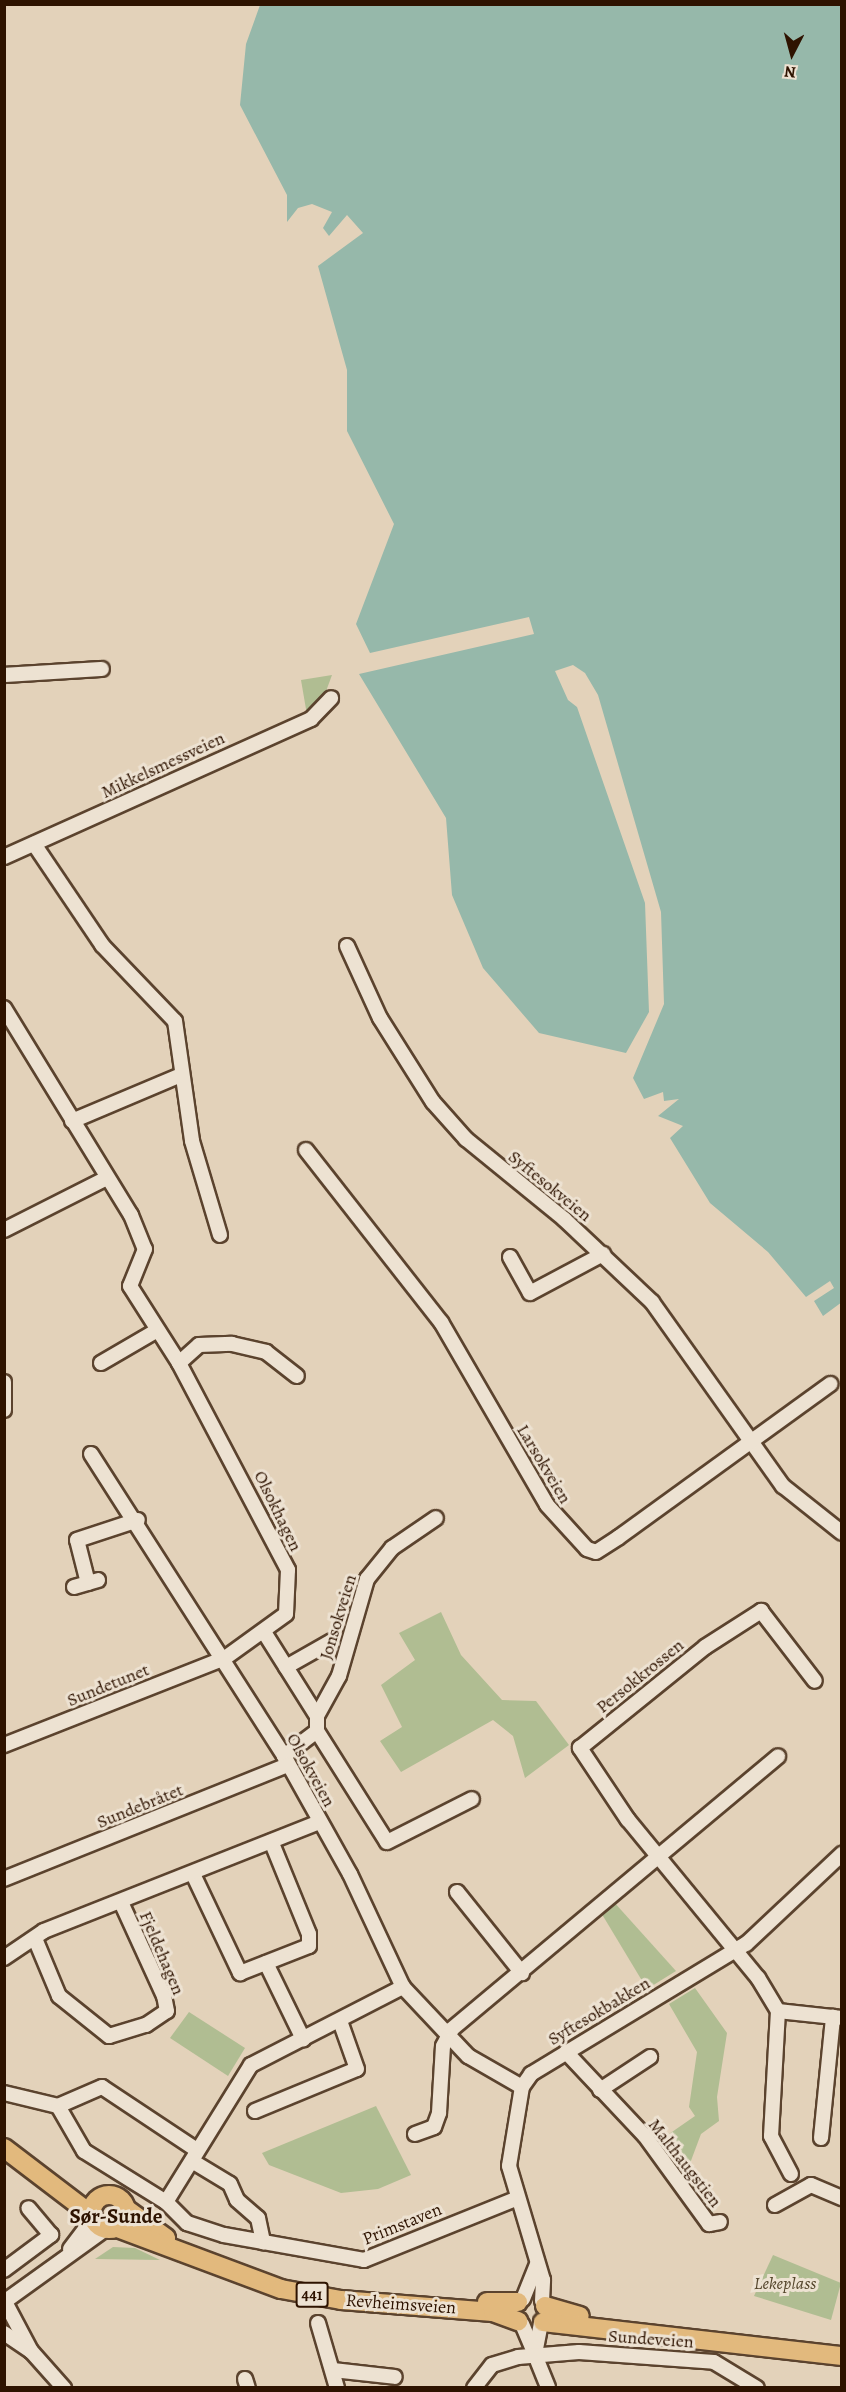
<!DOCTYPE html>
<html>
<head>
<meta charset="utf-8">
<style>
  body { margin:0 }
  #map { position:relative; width:846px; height:2392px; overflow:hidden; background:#e3d2ba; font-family:Alegreya,serif }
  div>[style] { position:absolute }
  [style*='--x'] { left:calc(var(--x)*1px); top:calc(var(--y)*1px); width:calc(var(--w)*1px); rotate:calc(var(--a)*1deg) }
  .green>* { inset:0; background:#b0bd92 }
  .water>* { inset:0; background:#96b8aa }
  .roads { filter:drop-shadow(2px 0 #5b432e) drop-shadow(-2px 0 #5b432e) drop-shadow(0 2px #5b432e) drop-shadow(0 -2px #5b432e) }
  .minor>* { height:14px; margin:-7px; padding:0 7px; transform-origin:7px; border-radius:7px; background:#ede2d2 }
  .major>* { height:18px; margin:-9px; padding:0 9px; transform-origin:9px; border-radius:9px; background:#e2b97d }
  .major>.ring { margin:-9px; padding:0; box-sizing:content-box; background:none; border:18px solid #e2b97d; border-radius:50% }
  span { translate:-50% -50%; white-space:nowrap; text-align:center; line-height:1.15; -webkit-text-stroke:6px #ede2d2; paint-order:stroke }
  .shield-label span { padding:2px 4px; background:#ede2d2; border:2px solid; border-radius:4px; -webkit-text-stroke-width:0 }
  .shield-label { font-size:16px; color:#2e1300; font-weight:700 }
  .street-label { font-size:18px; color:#2e1300 }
  .park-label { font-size:18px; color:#55462c; font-style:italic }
  .quarter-label { font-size:21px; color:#2e1300; font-weight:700 }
  .frame { position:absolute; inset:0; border:6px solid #2e1300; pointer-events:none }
  .north { position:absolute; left:762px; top:24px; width:60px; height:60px; -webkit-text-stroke:4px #ede2d2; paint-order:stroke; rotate:186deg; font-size:16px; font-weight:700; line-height:24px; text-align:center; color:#2e1300 }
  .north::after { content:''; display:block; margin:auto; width:21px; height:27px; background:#2e1300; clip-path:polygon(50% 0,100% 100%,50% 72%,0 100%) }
</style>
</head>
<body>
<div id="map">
  <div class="green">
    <i style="clip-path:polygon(332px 675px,325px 694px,307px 715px,301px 680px)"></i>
    <i style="clip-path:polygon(441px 1612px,461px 1655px,502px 1700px,536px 1701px,569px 1745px,525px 1778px,513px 1736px,493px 1720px,401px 1772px,380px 1741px,402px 1727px,381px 1685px,415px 1660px,399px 1633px)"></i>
    <i style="clip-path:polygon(613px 1901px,676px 1971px,647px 1989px,600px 1911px)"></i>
    <i style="clip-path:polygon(695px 1988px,727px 2033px,717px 2097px,719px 2121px,701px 2134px,689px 2166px,715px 2206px,711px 2217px,656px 2143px,695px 2116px,689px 2107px,697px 2052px,669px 2004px)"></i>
    <i style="clip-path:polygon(189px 2012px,245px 2048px,228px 2076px,170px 2038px)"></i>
    <i style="clip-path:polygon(376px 2106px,411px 2175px,378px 2189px,341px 2193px,269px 2165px,262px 2153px)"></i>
    <i style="clip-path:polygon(113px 2247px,135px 2248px,160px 2260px,95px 2259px)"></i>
    <i style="clip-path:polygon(773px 2255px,841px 2283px,831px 2320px,754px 2296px)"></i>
  </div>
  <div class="water">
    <i style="clip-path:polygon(260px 5px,841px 5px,842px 1302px,823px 1316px,814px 1301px,834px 1288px,830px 1281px,806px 1297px,768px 1252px,710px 1203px,670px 1138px,683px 1126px,658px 1116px,679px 1099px,664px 1101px,663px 1092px,644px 1099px,633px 1078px,664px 1004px,661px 912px,598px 695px,585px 673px,573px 665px,555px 671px,568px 700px,577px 707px,645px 903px,649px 1012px,626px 1053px,539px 1033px,483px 968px,452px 895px,446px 818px,359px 674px,534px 634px,529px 617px,370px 653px,356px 624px,394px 524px,347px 431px,347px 370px,318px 266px,363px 233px,347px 215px,329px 236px,323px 228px,332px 212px,312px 204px,298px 208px,287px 222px,287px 195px,240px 105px,246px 44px)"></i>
  </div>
  <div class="roads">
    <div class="minor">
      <i style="--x:4;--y:675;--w:98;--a:-3.5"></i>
      <i style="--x:34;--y:844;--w:122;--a:56"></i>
      <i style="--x:102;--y:945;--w:105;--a:46.2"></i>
      <i style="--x:175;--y:1021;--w:121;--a:81.9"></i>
      <i style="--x:192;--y:1141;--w:98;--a:73.4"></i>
      <i style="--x:4;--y:857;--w:337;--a:-24.2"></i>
      <i style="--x:311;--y:719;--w:29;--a:-46"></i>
      <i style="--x:347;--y:946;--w:79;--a:65.4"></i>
      <i style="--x:380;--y:1018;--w:99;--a:57.8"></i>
      <i style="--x:433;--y:1102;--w:50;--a:48.3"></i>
      <i style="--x:466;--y:1139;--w:127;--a:39.2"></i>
      <i style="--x:564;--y:1219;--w:121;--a:43.3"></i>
      <i style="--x:652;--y:1302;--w:226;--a:54.6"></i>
      <i style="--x:783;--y:1486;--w:75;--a:38.5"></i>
      <i style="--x:4;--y:1008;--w:243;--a:58.5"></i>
      <i style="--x:131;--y:1215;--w:37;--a:68"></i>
      <i style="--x:145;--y:1249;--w:40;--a:112"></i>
      <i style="--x:130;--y:1286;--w:91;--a:57.5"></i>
      <i style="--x:179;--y:1363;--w:234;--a:62.2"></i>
      <i style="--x:288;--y:1570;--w:44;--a:92.6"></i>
      <i style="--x:286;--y:1614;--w:75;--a:144.2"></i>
      <i style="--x:225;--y:1658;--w:238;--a:158.5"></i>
      <i style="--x:72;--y:1121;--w:118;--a:-22.9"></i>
      <i style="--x:306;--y:1150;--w:219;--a:51.9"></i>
      <i style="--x:441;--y:1322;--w:211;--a:59.9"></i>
      <i style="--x:547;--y:1505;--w:59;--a:47.7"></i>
      <i style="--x:587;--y:1549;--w:9;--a:18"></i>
      <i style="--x:596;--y:1552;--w:27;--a:-33"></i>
      <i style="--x:619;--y:1537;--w:261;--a:-35.9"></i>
      <i style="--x:4;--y:1230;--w:113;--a:-26.8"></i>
      <i style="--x:510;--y:1257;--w:41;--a:60.9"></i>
      <i style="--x:530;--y:1293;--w:83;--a:-28.1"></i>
      <i style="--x:101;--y:1363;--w:64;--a:-30.2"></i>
      <i style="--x:179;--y:1363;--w:27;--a:-42"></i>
      <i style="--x:199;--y:1345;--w:33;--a:-2"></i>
      <i style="--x:232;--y:1344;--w:35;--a:13"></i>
      <i style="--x:266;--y:1352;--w:39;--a:38"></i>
      <i style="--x:4;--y:1382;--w:28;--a:90"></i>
      <i style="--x:91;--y:1454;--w:358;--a:57.4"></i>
      <i style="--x:284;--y:1756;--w:135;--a:60.8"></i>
      <i style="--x:350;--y:1874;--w:125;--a:64.9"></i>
      <i style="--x:403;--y:1987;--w:95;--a:46.7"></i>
      <i style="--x:468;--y:2056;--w:62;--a:29.9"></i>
      <i style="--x:88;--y:1583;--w:44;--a:-104.3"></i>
      <i style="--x:77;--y:1540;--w:64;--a:-18.2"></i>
      <i style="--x:74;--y:1587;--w:25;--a:-16"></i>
      <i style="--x:264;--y:1632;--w:99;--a:57.8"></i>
      <i style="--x:286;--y:1667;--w:53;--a:-29.5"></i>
      <i style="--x:317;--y:1731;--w:131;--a:57.8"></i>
      <i style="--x:387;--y:1842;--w:95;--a:-26.8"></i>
      <i style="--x:284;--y:1756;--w:41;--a:-37.1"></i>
      <i style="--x:317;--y:1731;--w:15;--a:-90"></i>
      <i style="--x:317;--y:1716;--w:46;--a:-61.2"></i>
      <i style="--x:339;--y:1676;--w:101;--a:-73.9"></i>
      <i style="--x:367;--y:1579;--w:40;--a:-51"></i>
      <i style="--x:392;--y:1548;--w:53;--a:-34.3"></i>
      <i style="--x:193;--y:1874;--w:110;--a:64.6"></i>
      <i style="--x:240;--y:1973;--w:74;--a:-21.4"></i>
      <i style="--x:309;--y:1946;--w:12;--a:-90"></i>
      <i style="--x:309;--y:1934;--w:100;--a:-112.2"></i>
      <i style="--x:4;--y:1879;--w:306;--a:-21.9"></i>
      <i style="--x:457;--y:1892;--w:104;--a:51.3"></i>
      <i style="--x:36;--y:1941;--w:60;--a:67.3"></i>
      <i style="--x:59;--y:1996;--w:64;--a:38.7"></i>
      <i style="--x:109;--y:2036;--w:39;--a:-17"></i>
      <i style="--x:146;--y:2025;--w:25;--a:-34"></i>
      <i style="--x:167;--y:2011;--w:15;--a:-101"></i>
      <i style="--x:164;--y:1996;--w:103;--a:-114.6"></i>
      <i style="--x:4;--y:1958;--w:48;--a:-34"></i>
      <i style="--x:44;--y:1931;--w:296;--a:-21.6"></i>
      <i style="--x:266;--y:1963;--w:85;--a:64"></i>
      <i style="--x:778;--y:2011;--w:64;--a:6.2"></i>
      <i style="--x:566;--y:2052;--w:115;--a:46.8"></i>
      <i style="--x:645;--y:2136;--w:109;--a:54"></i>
      <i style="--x:709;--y:2224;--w:11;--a:-10"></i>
      <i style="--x:600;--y:2090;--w:60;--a:-33.4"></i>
      <i style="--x:4;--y:2093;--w:56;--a:13.5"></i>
      <i style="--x:58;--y:2106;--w:52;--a:60"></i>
      <i style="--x:84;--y:2151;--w:97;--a:31.9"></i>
      <i style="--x:166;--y:2202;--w:30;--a:45"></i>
      <i style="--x:187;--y:2223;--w:39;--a:18"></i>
      <i style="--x:224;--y:2235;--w:142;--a:10.1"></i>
      <i style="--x:364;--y:2260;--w:164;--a:-21.9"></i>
      <i style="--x:58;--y:2106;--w:48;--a:-23.4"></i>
      <i style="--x:102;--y:2087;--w:114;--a:33.6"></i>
      <i style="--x:255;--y:2111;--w:110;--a:-22.4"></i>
      <i style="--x:357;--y:2069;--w:51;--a:-109.5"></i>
      <i style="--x:415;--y:2134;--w:20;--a:-20"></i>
      <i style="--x:434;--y:2127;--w:15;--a:-70"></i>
      <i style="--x:439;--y:2113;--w:67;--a:-86.6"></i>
      <i style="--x:443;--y:2046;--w:19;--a:-62"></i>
      <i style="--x:452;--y:2029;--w:425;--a:-39.9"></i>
      <i style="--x:821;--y:2138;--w:122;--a:-84.3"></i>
      <i style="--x:192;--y:2161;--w:44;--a:31.2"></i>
      <i style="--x:230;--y:2184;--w:17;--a:66"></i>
      <i style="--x:237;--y:2200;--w:28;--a:41"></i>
      <i style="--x:258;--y:2218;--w:25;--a:78"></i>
      <i style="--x:791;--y:2174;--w:43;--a:-117.8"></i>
      <i style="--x:771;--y:2136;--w:125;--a:-86.8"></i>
      <i style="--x:778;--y:2011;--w:39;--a:-121"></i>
      <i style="--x:758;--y:1978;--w:205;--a:-129.4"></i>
      <i style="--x:628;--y:1820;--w:87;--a:-123.7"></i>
      <i style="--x:580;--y:1748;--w:161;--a:-38.9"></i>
      <i style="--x:705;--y:1647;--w:67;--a:-32.7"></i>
      <i style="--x:761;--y:1611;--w:88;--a:52.4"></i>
      <i style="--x:166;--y:2202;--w:161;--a:-58.2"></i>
      <i style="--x:251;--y:2065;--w:171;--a:-27.2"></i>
      <i style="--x:775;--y:2205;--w:41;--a:-29.1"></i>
      <i style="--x:811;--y:2185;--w:34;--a:23"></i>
      <i style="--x:70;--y:2249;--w:39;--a:-53"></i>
      <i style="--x:4;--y:2270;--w:59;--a:-36.7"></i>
      <i style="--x:51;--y:2235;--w:35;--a:-130"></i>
      <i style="--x:523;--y:2299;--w:37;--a:-68"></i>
      <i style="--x:4;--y:2300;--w:58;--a:62.1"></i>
      <i style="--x:31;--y:2351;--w:50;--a:48.3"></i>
      <i style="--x:542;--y:2301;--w:21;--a:-87"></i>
      <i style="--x:543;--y:2280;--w:119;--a:-106.6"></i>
      <i style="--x:509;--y:2166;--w:80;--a:-80.7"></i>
      <i style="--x:522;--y:2087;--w:16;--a:-55"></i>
      <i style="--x:531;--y:2074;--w:251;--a:-31.2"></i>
      <i style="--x:746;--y:1944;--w:132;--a:-43.2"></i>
      <i style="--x:4;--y:2302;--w:127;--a:-35.7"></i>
      <i style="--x:318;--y:2323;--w:68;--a:73.7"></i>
      <i style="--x:541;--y:2323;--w:33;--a:101"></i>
      <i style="--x:535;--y:2355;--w:35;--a:68"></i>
      <i style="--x:522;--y:2324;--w:34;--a:67"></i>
      <i style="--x:4;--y:2333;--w:32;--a:34"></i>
      <i style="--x:333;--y:2370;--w:62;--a:6.4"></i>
      <i style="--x:245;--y:2379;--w:9;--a:72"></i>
      <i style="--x:474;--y:2388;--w:29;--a:-52"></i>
      <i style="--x:492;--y:2365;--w:27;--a:-17"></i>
      <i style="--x:518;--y:2357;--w:61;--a:-4.7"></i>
      <i style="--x:579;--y:2352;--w:135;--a:4.2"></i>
      <i style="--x:714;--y:2362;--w:50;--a:31.2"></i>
    </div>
    <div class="major">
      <i style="--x:4;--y:2148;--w:111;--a:37.3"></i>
      <i class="ring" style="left:92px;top:2195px;width:16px;height:16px"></i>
      <i style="--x:125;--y:2208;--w:51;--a:36.2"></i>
      <i style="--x:115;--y:2227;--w:177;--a:20.5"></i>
      <i style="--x:281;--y:2289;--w:61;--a:10.4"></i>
      <i style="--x:341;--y:2300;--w:152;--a:4.5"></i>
      <i style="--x:493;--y:2312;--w:27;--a:20"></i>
      <i style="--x:487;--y:2302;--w:31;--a:0"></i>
      <i style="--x:545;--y:2306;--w:36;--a:16"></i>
      <i style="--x:543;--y:2322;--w:301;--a:6.5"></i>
    </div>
  </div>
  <div class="shield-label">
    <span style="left:312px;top:2295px">441</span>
  </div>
  <div class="street-label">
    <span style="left:163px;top:765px;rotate:-25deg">Mikkelsmessveien</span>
    <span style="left:550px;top:1186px;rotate:39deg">Syftesokveien</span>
    <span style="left:544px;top:1464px;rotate:59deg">Larsokveien</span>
    <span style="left:278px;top:1511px;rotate:64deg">Olsokhagen</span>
    <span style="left:338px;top:1617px;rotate:-73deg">Jonsokveien</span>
    <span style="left:640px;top:1676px;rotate:-39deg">Persokkrossen</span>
    <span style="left:108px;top:1685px;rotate:-22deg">Sundetunet</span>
    <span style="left:311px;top:1770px;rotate:61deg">Olsokveien</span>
    <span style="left:140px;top:1806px;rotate:-22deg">Sundebråtet</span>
    <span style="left:162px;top:1953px;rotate:67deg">Fjeldehagen</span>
    <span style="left:599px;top:2011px;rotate:-31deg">Syftesokbakken</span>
    <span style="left:685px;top:2163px;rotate:52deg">Malthaugstien</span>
    <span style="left:402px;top:2224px;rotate:-22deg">Primstaven</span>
    <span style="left:401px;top:2304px;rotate:4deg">Revheimsveien</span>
    <span style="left:651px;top:2339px;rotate:4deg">Sundeveien</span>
  </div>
  <div class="park-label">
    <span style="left:785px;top:2283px">Lekeplass</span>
  </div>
  <div class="quarter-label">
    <span style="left:116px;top:2216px">Sør-Sunde</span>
  </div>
  <div class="frame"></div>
  <div class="north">N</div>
</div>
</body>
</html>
